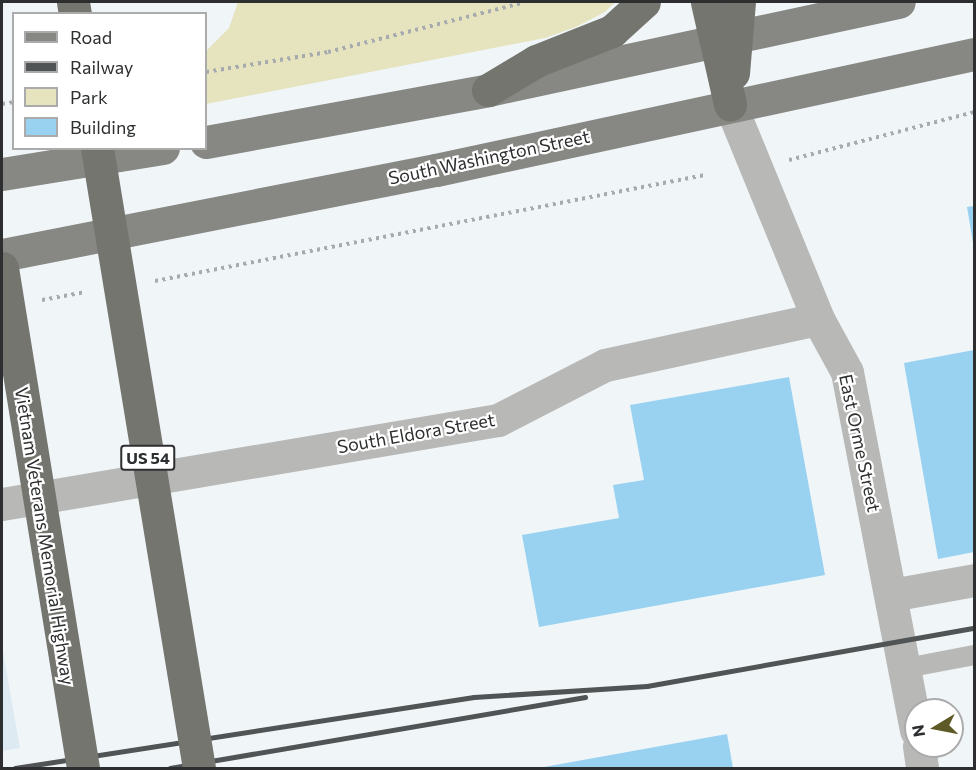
<!DOCTYPE html>
<html>
<head>
<meta charset="utf-8">
<style>
  body { margin:0 }
  #map { position:relative; width:976px; height:770px; overflow:hidden; background:#f0f5f8; font-family:Commissioner,sans-serif }
  div>[style] { position:absolute }
  [style*='--x'] { left:calc(var(--x)*1px); top:calc(var(--y)*1px); width:calc(var(--w)*1px); rotate:calc(var(--a)*1deg) }
  .built>* { inset:0; background:#deeaf2 }
  .green>* { inset:0; background:#e5e4bf }
  .building>* { inset:0; background:#99d2f1 }
  .path>* { height:4px; margin-top:-2px; transform-origin:0; background:repeating-linear-gradient(90deg,#a7abae 0 3px,transparent 0 7.5px) }
  .service>* { height:20px; margin:-10px; padding:0 10px; transform-origin:10px; border-radius:10px; background:#b8b8b6 }
  .minor>* { height:33px; margin:-16.5px; padding:0 16.5px; transform-origin:16.5px; border-radius:16.5px; background:#b8b8b6 }
  .primary>* { height:33px; margin:-16.5px; padding:0 16.5px; transform-origin:16.5px; border-radius:16.5px; background:#878783 }
  .motorway>* { height:33px; margin:-16.5px; padding:0 16.5px; transform-origin:16.5px; border-radius:16.5px; background:#757570 }
  .rail>* { height:4.5px; margin:-2.25px; padding:0 2.25px; transform-origin:2.25px; border-radius:2.25px; background:#515455 }
  .motorway-bridge>* { height:33px; margin:-16.5px; padding:0 16.5px; transform-origin:16.5px; border-radius:16.5px; background:#757570 }
  span { translate:-50% -50%; white-space:nowrap; text-align:center; line-height:1.15; -webkit-text-stroke:4.5px #fff; paint-order:stroke }
  .shield-label span { padding:2px 4px; background:#fff; border:2px solid; border-radius:4px; -webkit-text-stroke-width:0 }
  .shield-label { font-size:16px; color:#2c2e2f; font-weight:700 }
  .street-label { font-size:18px; color:#2c2e2f }
  .frame { position:absolute; inset:0; border:3px solid #2c2e2f; pointer-events:none }
  .legend { position:absolute; left:12px; top:12px; width:195px; height:138px; box-sizing:border-box; background:#fff; border:2px solid #ababac; margin:0; padding:8px 10px; list-style:none; font-size:18px; color:#2c2e2f }
  .legend li { display:flex; align-items:center; gap:12px; height:30px }
  .legend b { width:30px; border:2px solid #ababac }
  .north { position:absolute; left:904px; top:698px; width:60px; height:60px; box-sizing:border-box; background:#fff; border:2px solid #ababac; border-radius:50%; rotate:260deg; font-size:16px; font-weight:700; line-height:24px; text-align:center; color:#2c2e2f }
  .north::after { content:''; display:block; margin:auto; width:21px; height:27px; background:#5d5a27; clip-path:polygon(50% 0,100% 100%,50% 72%,0 100%) }
</style>
</head>
<body>
<div id="map">
  <div class="built">
    <i style="clip-path:polygon(2px 646px,20px 748px,2px 751px)"></i>
  </div>
  <div class="green">
    <i style="clip-path:polygon(238px 2px,615px 2px,605px 12px,576px 27px,545px 38px,206px 104px,206px 51px,229px 28px)"></i>
  </div>
  <div class="building">
    <i style="clip-path:polygon(974px 206px,974px 243px,973px 243px,967px 207px)"></i>
    <i style="clip-path:polygon(974px 350px,974px 552px,938px 559px,904px 363px)"></i>
    <i style="clip-path:polygon(789px 377px,825px 575px,539px 627px,522px 535px,619px 518px,613px 485px,644px 480px,630px 405px)"></i>
    <i style="clip-path:polygon(727px 734px,733px 768px,545px 768px,544px 767px)"></i>
  </div>
  <div class="path">
    <i style="--x:206;--y:72;--w:124;--a:-9.3"></i>
    <i style="--x:328;--y:52;--w:203;--a:-14.2"></i>
    <i style="--x:2;--y:104;--w:12;--a:-9"></i>
    <i style="--x:789;--y:160;--w:191;--a:-14.5"></i>
    <i style="--x:155;--y:281;--w:560;--a:-10.91"></i>
    <i style="--x:42;--y:300;--w:44;--a:-10.5"></i>
  </div>
  <div class="service">
    <i style="--x:906;--y:668;--w:69;--a:-10.8"></i>
  </div>
  <div class="minor">
    <i style="--x:730;--y:104;--w:232;--a:67.7"></i>
    <i style="--x:818;--y:319;--w:60;--a:61.3"></i>
    <i style="--x:847;--y:372;--w:365;--a:79.1"></i>
    <i style="--x:2;--y:504;--w:503;--a:-9.61"></i>
    <i style="--x:498;--y:420;--w:120;--a:-27.2"></i>
    <i style="--x:605;--y:365;--w:218;--a:-12.2"></i>
    <i style="--x:891;--y:595;--w:84;--a:-10.2"></i>
    <i style="--x:919;--y:746;--w:22;--a:82"></i>
  </div>
  <div class="primary">
    <i style="--x:206;--y:142;--w:287;--a:-10.4"></i>
    <i style="--x:488;--y:90;--w:420;--a:-12.1"></i>
    <i style="--x:2;--y:174;--w:163;--a:-9.2"></i>
    <i style="--x:2;--y:255;--w:442;--a:-11.1"></i>
    <i style="--x:436;--y:170;--w:550;--a:-12.17"></i>
  </div>
  <div class="motorway">
    <i style="--x:73;--y:2;--w:12;--a:81"></i>
    <i style="--x:707;--y:2;--w:105;--a:77.3"></i>
    <i style="--x:733;--y:73;--w:71;--a:-85.2"></i>
    <i style="--x:488;--y:90;--w:56;--a:-31.1"></i>
    <i style="--x:536;--y:61;--w:82;--a:-21.5"></i>
    <i style="--x:612;--y:31;--w:43;--a:-42.2"></i>
  </div>
  <div class="rail">
    <i style="--x:15;--y:768;--w:464;--a:-8.8"></i>
    <i style="--x:474;--y:697;--w:173;--a:-3.6"></i>
    <i style="--x:647;--y:686;--w:332;--a:-10.1"></i>
    <i style="--x:170;--y:768;--w:421;--a:-9.7"></i>
  </div>
  <div class="motorway-bridge">
    <i style="--x:97;--y:148;--w:628;--a:80.66"></i>
    <i style="--x:2;--y:268;--w:507;--a:80.8"></i>
  </div>
  <div class="shield-label">
    <span style="left:148px;top:458px">US 54</span>
  </div>
  <div class="street-label">
    <span style="left:489px;top:157px;rotate:-12deg">South Washington Street</span>
    <span style="left:416px;top:433px;rotate:-10deg">South Eldora Street</span>
    <span style="left:860px;top:443px;rotate:78deg">East Orme Street</span>
    <span style="left:45px;top:536px;rotate:81deg">Vietnam Veterans Memorial Highway</span>
  </div>
  <div class="frame"></div>
  <ul class="legend">
  <li><b style="height:8px;background:#878783"></b>Road</li>
  <li><b style="height:8px;background:#515455"></b>Railway</li>
  <li><b style="height:16px;background:#e5e4bf"></b>Park</li>
  <li><b style="height:16px;background:#99d2f1"></b>Building</li>
  </ul>
  <div class="north">N</div>
</div>
</body>
</html>
